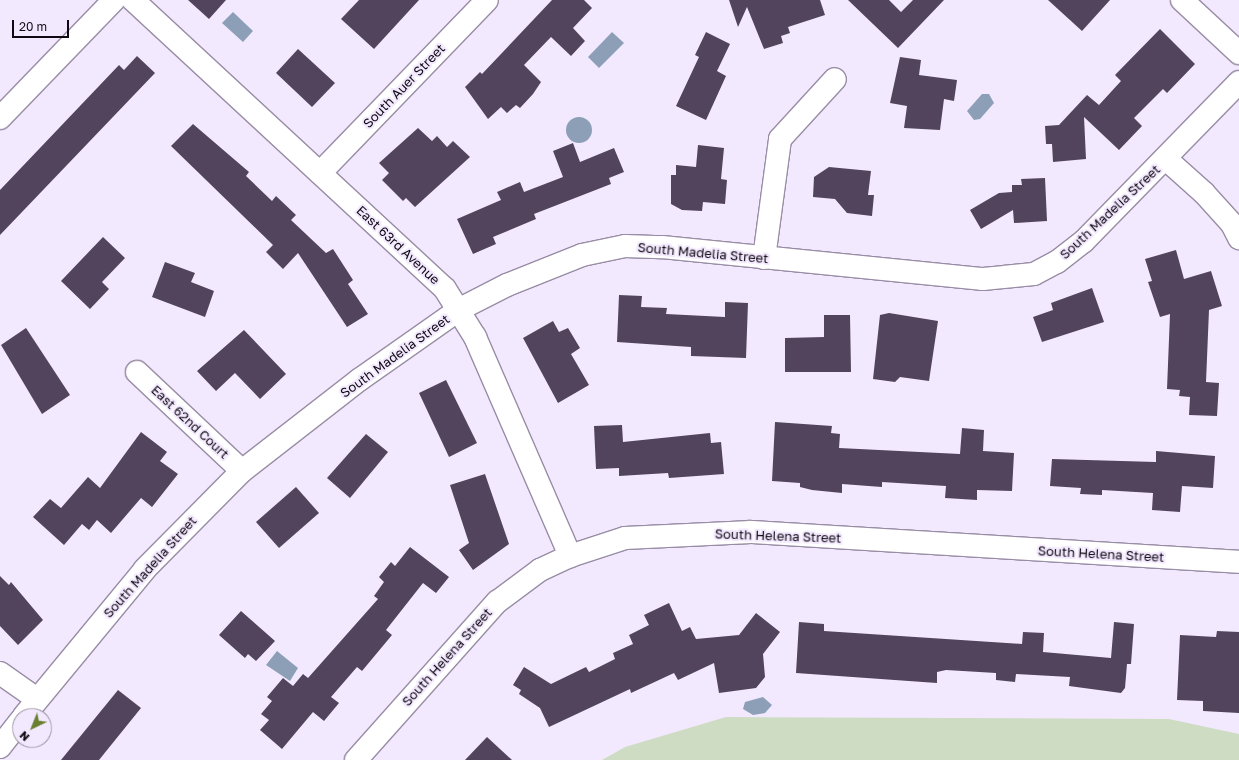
<!DOCTYPE html>
<html>
<head>
<meta charset="utf-8">
<style>
  body { margin:0 }
  #map { position:relative; width:1239px; height:760px; overflow:hidden; background:#f3e9fe; font-family:"Golos Text",sans-serif }
  div>[style] { position:absolute }
  [style*='--x'] { left:calc(var(--x)*1px); top:calc(var(--y)*1px); width:calc(var(--w)*1px); rotate:calc(var(--a)*1deg) }
  .green>* { inset:0; background:#cedcc3 }
  .water>* { inset:0; background:#8c9fb7 }
  .round { border-radius:50% }
  .building>* { inset:0; background:#51445c }
  .roads { filter:drop-shadow(1px 0 #998da5) drop-shadow(-1px 0 #998da5) drop-shadow(0 1px #998da5) drop-shadow(0 -1px #998da5) }
  .minor>* { height:22px; margin:-11px; padding:0 11px; transform-origin:11px; border-radius:11px; background:#fff }
  span { translate:-50% -50%; white-space:nowrap; text-align:center; line-height:1.15; -webkit-text-stroke:4px #f3e9fe; paint-order:stroke }
  .street-label { font-size:13px; color:#0e0912 }
  .north { position:absolute; left:12px; top:708px; width:40px; height:40px; box-sizing:border-box; background:#f3e9fe; border:1px solid #978fa0; border-radius:50%; rotate:223deg; font-size:11px; font-weight:700; line-height:16px; text-align:center; color:#0e0912 }
  .north::after { content:''; display:block; margin:auto; width:14px; height:18px; background:#6a7f30; clip-path:polygon(50% 0,100% 100%,50% 72%,0 100%) }
  .scale { position:absolute; left:12px; top:20px; width:57px; height:18px; box-sizing:border-box; border:2px solid #0e0912; border-top:0; padding-left:5px; font-size:12px; line-height:14px; white-space:nowrap; color:#0e0912; -webkit-text-stroke:3px #f3e9fe; paint-order:stroke }
</style>
</head>
<body>
<div id="map">
  <div class="green">
    <i style="clip-path:polygon(726px 717px,1169px 719px,1239px 734px,1239px 760px,602px 760px,625px 747px)"></i>
  </div>
  <div class="water">
    <i style="clip-path:polygon(233px 12px,253px 31px,243px 42px,222px 23px)"></i>
    <i style="clip-path:polygon(612px 32px,624px 43px,599px 68px,588px 57px)"></i>
    <i style="clip-path:polygon(982px 94px,989px 94px,994px 103px,980px 119px,974px 120px,967px 111px)"></i>
    <i class="round" style="left:566px;top:117px;width:26px;height:26px"></i>
    <i style="clip-path:polygon(277px 651px,298px 668px,290px 681px,266px 665px)"></i>
    <i style="clip-path:polygon(763px 697px,772px 705px,765px 713px,753px 715px,743px 709px,745px 702px)"></i>
  </div>
  <div class="building">
    <i style="clip-path:polygon(188px 0,226px 0,209px 19px)"></i>
    <i style="clip-path:polygon(359px 0,419px 0,374px 49px,341px 19px)"></i>
    <i style="clip-path:polygon(552px 0,584px 0,592px 8px,573px 28px,585px 41px,571px 56px,551px 37px,524px 65px,541px 82px,533px 94px,520px 108px,516px 105px,507px 113px,501px 107px,488px 119px,465px 87px,480px 72px,482px 74px)"></i>
    <i style="clip-path:polygon(729px 0,820px 0,825px 15px,788px 27px,790px 33px,781px 36px,783px 43px,764px 49px,747px 7px,738px 27px)"></i>
    <i style="clip-path:polygon(848px 0,889px 0,901px 12px,913px 0,944px 0,898px 48px)"></i>
    <i style="clip-path:polygon(1048px 0,1110px 0,1082px 31px)"></i>
    <i style="clip-path:polygon(1160px 29px,1195px 64px,1167px 93px,1163px 89px,1134px 118px,1142px 126px,1119px 150px,1084px 117px,1086px 159px,1053px 162px,1052px 144px,1046px 144px,1045px 126px,1059px 125px,1087px 95px,1099px 105px,1121px 81px,1115px 75px)"></i>
    <i style="clip-path:polygon(706px 32px,730px 44px,717px 71px,726px 76px,706px 120px,676px 106px,699px 57px,695px 55px)"></i>
    <i style="clip-path:polygon(298px 49px,335px 83px,312px 107px,276px 73px)"></i>
    <i style="clip-path:polygon(137px 56px,155px 73px,0 235px,0 190px,119px 65px,124px 70px)"></i>
    <i style="clip-path:polygon(900px 57px,921px 60px,919px 75px,957px 80px,954px 101px,944px 99px,940px 130px,904px 128px,907px 106px,890px 103px)"></i>
    <i style="clip-path:polygon(193px 124px,249px 172px,246px 176px,272px 201px,276px 196px,296px 215px,291px 220px,326px 253px,333px 249px,353px 280px,348px 284px,368px 314px,347px 327px,298px 253px,283px 269px,266px 252px,273px 245px,171px 146px)"></i>
    <i style="clip-path:polygon(418px 128px,432px 141px,437px 136px,447px 147px,453px 141px,470px 157px,415px 207px,406px 198px,403px 201px,382px 180px,389px 173px,379px 163px)"></i>
    <i style="clip-path:polygon(573px 143px,580px 162px,614px 148px,624px 172px,609px 178px,611px 184px,534px 214px,536px 219px,493px 237px,496px 244px,473px 254px,457px 219px,501px 200px,497px 192px,520px 182px,524px 192px,563px 177px,553px 151px)"></i>
    <i style="clip-path:polygon(698px 145px,724px 148px,721px 179px,727px 180px,725px 204px,703px 202px,702px 211px,682px 210px,671px 204px,671px 175px,676px 175px,676px 165px,696px 167px)"></i>
    <i style="clip-path:polygon(829px 167px,871px 171px,868px 195px,874px 195px,872px 216px,847px 213px,835px 199px,813px 197px,814px 177px)"></i>
    <i style="clip-path:polygon(1045px 178px,1047px 221px,1014px 223px,1013px 210px,981px 229px,970px 210px,999px 193px,1012px 192px,1012px 185px,1022px 185px,1021px 179px)"></i>
    <i style="clip-path:polygon(103px 237px,125px 258px,102px 282px,109px 289px,90px 309px,61px 281px)"></i>
    <i style="clip-path:polygon(1176px 250px,1184px 279px,1211px 271px,1222px 306px,1209px 310px,1206px 382px,1219px 383px,1217px 416px,1189px 415px,1190px 397px,1179px 396px,1180px 390px,1167px 389px,1170px 314px,1160px 317px,1148px 282px,1152px 281px,1145px 259px)"></i>
    <i style="clip-path:polygon(165px 262px,195px 273px,191px 282px,214px 291px,205px 317px,152px 297px)"></i>
    <i style="clip-path:polygon(1092px 288px,1104px 322px,1042px 342px,1033px 317px,1053px 310px,1051px 303px)"></i>
    <i style="clip-path:polygon(619px 295px,642px 296px,641px 307px,667px 308px,666px 314px,725px 317px,725px 302px,748px 303px,746px 358px,691px 356px,691px 347px,617px 342px)"></i>
    <i style="clip-path:polygon(889px 313px,938px 321px,929px 381px,900px 377px,895px 382px,873px 379px,880px 315px)"></i>
    <i style="clip-path:polygon(824px 315px,850px 315px,851px 372px,785px 372px,785px 338px,824px 337px)"></i>
    <i style="clip-path:polygon(553px 321px,559px 332px,568px 328px,580px 348px,571px 354px,589px 385px,558px 403px,523px 338px)"></i>
    <i style="clip-path:polygon(26px 328px,70px 395px,42px 414px,1px 345px)"></i>
    <i style="clip-path:polygon(244px 330px,286px 374px,260px 399px,235px 373px,216px 391px,197px 371px)"></i>
    <i style="clip-path:polygon(446px 380px,477px 443px,449px 457px,419px 393px)"></i>
    <i style="clip-path:polygon(775px 422px,832px 426px,831px 433px,840px 434px,839px 448px,960px 454px,962px 428px,984px 430px,983px 451px,1014px 453px,1012px 491px,977px 490px,977px 500px,945px 498px,946px 486px,882px 482px,882px 487px,842px 484px,842px 493px,812px 490px,800px 487px,800px 483px,772px 481px)"></i>
    <i style="clip-path:polygon(622px 425px,623px 442px,710px 433px,711px 443px,721px 442px,724px 474px,669px 478px,668px 473px,619px 476px,619px 468px,596px 469px,594px 426px)"></i>
    <i style="clip-path:polygon(141px 432px,167px 452px,160px 461px,178px 474px,152px 507px,141px 498px,111px 533px,97px 520px,89px 530px,82px 524px,64px 545px,33px 517px,50px 499px,61px 508px,88px 477px,100px 488px)"></i>
    <i style="clip-path:polygon(366px 434px,388px 452px,350px 498px,327px 478px)"></i>
    <i style="clip-path:polygon(1156px 451px,1215px 456px,1213px 488px,1182px 486px,1180px 512px,1152px 510px,1153px 493px,1102px 490px,1102px 495px,1080px 494px,1081px 488px,1050px 486px,1052px 459px,1156px 462px)"></i>
    <i style="clip-path:polygon(485px 474px,509px 544px,473px 570px,459px 550px,469px 543px,450px 485px)"></i>
    <i style="clip-path:polygon(296px 487px,319px 513px,279px 548px,256px 522px)"></i>
    <i style="clip-path:polygon(410px 547px,449px 577px,436px 593px,423px 583px,386px 630px,392px 635px,362px 671px,357px 667px,331px 697px,339px 703px,324px 721px,313px 712px,282px 749px,260px 730px,269px 720px,261px 714px,272px 701px,267px 697px,283px 678px,293px 686px,303px 674px,308px 678px,378px 599px,374px 596px,384px 582px,379px 577px,391px 562px,395px 566px)"></i>
    <i style="clip-path:polygon(0 576px,9px 585px,11px 582px,43px 620px,18px 645px,0 626px)"></i>
    <i style="clip-path:polygon(669px 603px,682px 631px,690px 627px,696px 639px,739px 635px,756px 613px,780px 632px,763px 654px,765px 677px,756px 688px,719px 693px,714px 663px,678px 680px,674px 673px,631px 693px,630px 689px,549px 727px,540px 708px,519px 694px,521px 690px,513px 685px,524px 667px,551px 684px,586px 667px,589px 672px,615px 659px,613px 653px,633px 644px,629px 635px,649px 625px,644px 615px)"></i>
    <i style="clip-path:polygon(241px 611px,275px 641px,256px 661px,248px 654px,245px 658px,219px 635px)"></i>
    <i style="clip-path:polygon(799px 622px,824px 624px,824px 631px,1022px 644px,1023px 632px,1044px 633px,1043px 652px,1111px 658px,1114px 622px,1134px 624px,1131px 664px,1127px 664px,1125px 688px,1121px 693px,1069px 686px,1070px 677px,1016px 674px,1015px 682px,996px 680px,996px 673px,946px 670px,937px 672px,937px 683px,796px 673px)"></i>
    <i style="clip-path:polygon(1217px 631px,1239px 632px,1239px 713px,1203px 711px,1203px 701px,1177px 700px,1180px 635px,1216px 637px)"></i>
    <i style="clip-path:polygon(118px 690px,141px 708px,99px 760px,61px 760px)"></i>
    <i style="clip-path:polygon(487px 737px,512px 760px,465px 760px)"></i>
  </div>
  <div class="roads">
    <div class="minor">
      <i style="--x:133;--y:0;--w:425;--a:42.8"></i>
      <i style="--x:445;--y:289;--w:57;--a:58"></i>
      <i style="--x:475;--y:337;--w:239;--a:66.5"></i>
      <i style="--x:1182;--y:0;--w:78;--a:42.9"></i>
      <i style="--x:0;--y:118;--w:164;--a:-46"></i>
      <i style="--x:1166;--y:159;--w:51;--a:41.8"></i>
      <i style="--x:1204;--y:193;--w:42;--a:47.9"></i>
      <i style="--x:1232;--y:224;--w:16;--a:63"></i>
      <i style="--x:320;--y:173;--w:240;--a:-46"></i>
      <i style="--x:764;--y:258;--w:120;--a:-82.3"></i>
      <i style="--x:780;--y:139;--w:81;--a:-47.5"></i>
      <i style="--x:137;--y:372;--w:144;--a:43.3"></i>
      <i style="--x:0;--y:673;--w:45;--a:35.1"></i>
      <i style="--x:24;--y:716;--w:190;--a:-50.5"></i>
      <i style="--x:145;--y:569;--w:138;--a:-45.3"></i>
      <i style="--x:242;--y:471;--w:148;--a:-37.9"></i>
      <i style="--x:359;--y:380;--w:123;--a:-35.1"></i>
      <i style="--x:460;--y:309;--w:53;--a:-27.1"></i>
      <i style="--x:507;--y:285;--w:81;--a:-21.8"></i>
      <i style="--x:582;--y:255;--w:44;--a:-11.8"></i>
      <i style="--x:625;--y:246;--w:37;--a:2"></i>
      <i style="--x:662;--y:247;--w:323;--a:5.7"></i>
      <i style="--x:983;--y:279;--w:51;--a:-5.6"></i>
      <i style="--x:1034;--y:274;--w:26;--a:-28"></i>
      <i style="--x:1057;--y:262;--w:34;--a:-38"></i>
      <i style="--x:1084;--y:241;--w:222;--a:-45.7"></i>
      <i style="--x:0;--y:747;--w:33;--a:-52"></i>
      <i style="--x:356;--y:760;--w:212;--a:-48.3"></i>
      <i style="--x:497;--y:602;--w:54;--a:-36.7"></i>
      <i style="--x:540;--y:570;--w:33;--a:-25"></i>
      <i style="--x:570;--y:556;--w:58;--a:-18.1"></i>
      <i style="--x:625;--y:538;--w:126;--a:-2.7"></i>
      <i style="--x:751;--y:532;--w:489;--a:3.5"></i>
    </div>
  </div>
  <div class="street-label">
    <span style="left:404px;top:86px;rotate:-46deg">South Auer Street</span>
    <span style="left:1110px;top:212px;rotate:-43deg">South Madelia Street</span>
    <span style="left:398px;top:245px;rotate:43deg">East 63rd Avenue</span>
    <span style="left:703px;top:253px;rotate:5deg">South Madelia Street</span>
    <span style="left:395px;top:356px;rotate:-36deg">South Madelia Street</span>
    <span style="left:190px;top:422px;rotate:43deg">East 62nd Court</span>
    <span style="left:778px;top:536px;rotate:2deg">South Helena Street</span>
    <span style="left:1101px;top:554px;rotate:3deg">South Helena Street</span>
    <span style="left:150px;top:567px;rotate:-48deg">South Madelia Street</span>
    <span style="left:447px;top:657px;rotate:-48deg">South Helena Street</span>
  </div>
  <div class="north">N</div>
  <div class="scale">20 m</div>
</div>
</body>
</html>
